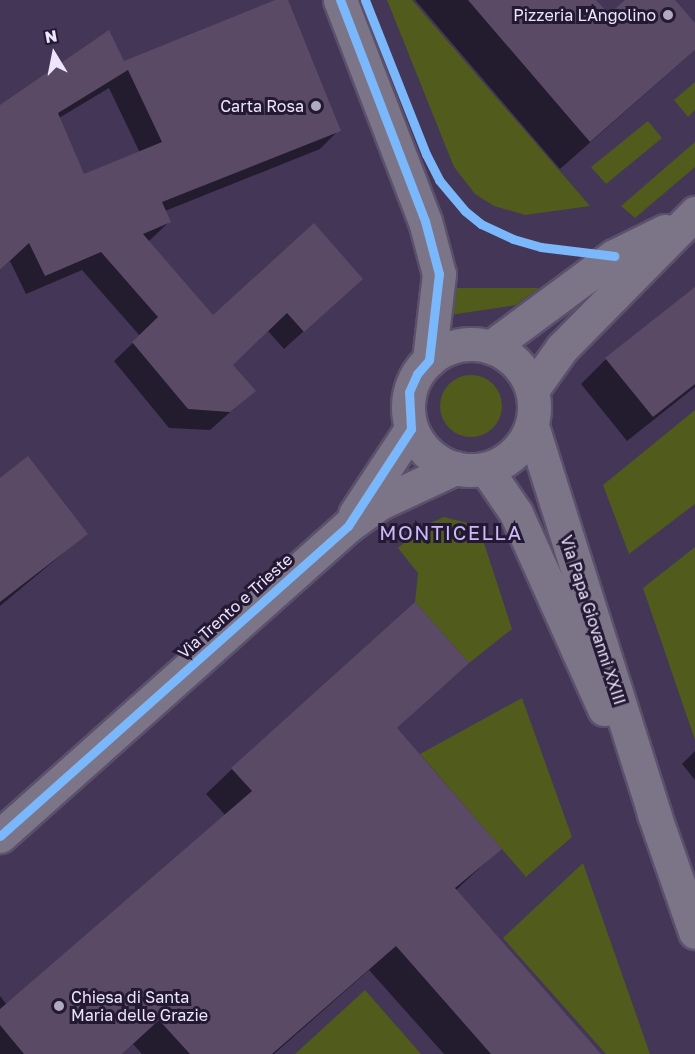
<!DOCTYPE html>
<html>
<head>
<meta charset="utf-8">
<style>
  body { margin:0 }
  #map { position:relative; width:695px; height:1054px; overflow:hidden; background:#433657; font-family:"Golos Text",sans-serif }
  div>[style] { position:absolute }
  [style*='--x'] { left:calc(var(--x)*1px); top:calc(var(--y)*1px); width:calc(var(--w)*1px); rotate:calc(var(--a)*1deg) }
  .green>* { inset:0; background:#515b1b }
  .round { border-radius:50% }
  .shadow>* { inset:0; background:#0007 }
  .building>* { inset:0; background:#5a4a66 }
  .roads { filter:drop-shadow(2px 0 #5c516c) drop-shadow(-2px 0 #5c516c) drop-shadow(0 2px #5c516c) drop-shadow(0 -2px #5c516c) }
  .minor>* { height:33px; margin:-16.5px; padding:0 16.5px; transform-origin:16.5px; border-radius:16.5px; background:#7c7588 }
  .minor>.ring { margin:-16.5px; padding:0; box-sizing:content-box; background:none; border:33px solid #7c7588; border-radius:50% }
  .cycleway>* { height:9px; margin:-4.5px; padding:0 4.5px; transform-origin:4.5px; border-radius:4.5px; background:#7ab7fb }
  .dots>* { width:16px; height:16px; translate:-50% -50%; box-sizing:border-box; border:3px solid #231934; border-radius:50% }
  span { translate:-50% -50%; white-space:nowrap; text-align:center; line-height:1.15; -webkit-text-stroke:6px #231934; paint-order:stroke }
  .poi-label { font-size:16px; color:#ece5fc }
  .right { translate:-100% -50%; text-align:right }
  .left { translate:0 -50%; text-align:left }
  .street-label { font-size:16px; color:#ece5fc }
  .quarter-label { font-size:20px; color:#ccbaf4; letter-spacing:1.5px }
  .north { position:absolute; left:24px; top:24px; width:60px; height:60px; -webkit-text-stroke:4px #231934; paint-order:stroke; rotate:350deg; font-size:16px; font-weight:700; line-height:24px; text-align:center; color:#ece5fc }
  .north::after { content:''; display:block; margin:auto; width:21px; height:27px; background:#ece5fc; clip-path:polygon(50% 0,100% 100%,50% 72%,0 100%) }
</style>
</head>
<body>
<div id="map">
  <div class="green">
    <i style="clip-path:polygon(387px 0,412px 0,590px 206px,525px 215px,494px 206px,475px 194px,454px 167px)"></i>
    <i style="clip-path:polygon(695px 82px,695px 110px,688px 117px,674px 100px)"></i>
    <i style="clip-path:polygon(648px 121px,662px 138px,606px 184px,591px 167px)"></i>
    <i style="clip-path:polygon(695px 142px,695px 167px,635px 218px,621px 206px)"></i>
    <i style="clip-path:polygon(456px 288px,539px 288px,516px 305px,450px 315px)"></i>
    <i class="round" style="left:440px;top:375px;width:62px;height:62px"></i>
    <i style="clip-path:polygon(695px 410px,695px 504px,629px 554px,603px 485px)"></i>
    <i style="clip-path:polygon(444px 517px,471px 524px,482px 537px,512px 629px,469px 663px,415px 602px,418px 573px,398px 548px,421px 527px)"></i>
    <i style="clip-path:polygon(695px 547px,695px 740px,643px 588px)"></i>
    <i style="clip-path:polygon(522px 698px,572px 837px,526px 877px,420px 754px)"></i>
    <i style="clip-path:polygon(583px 863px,650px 1054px,606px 1054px,503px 938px)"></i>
    <i style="clip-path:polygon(365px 990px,421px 1054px,295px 1054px)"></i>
  </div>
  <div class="shadow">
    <i style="clip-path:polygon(evenodd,279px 0,287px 0,339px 130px,320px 149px,165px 211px,169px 222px,148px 242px,213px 317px,361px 279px,284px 349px,268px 331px,232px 365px,254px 391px,210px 430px,169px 428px,114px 361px,140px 336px,82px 270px,26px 294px,10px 261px,0 270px,0 106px,123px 63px,279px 0,109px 88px,140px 153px,83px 176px,59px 118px,109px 88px)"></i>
    <i style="clip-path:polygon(415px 0,594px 0,608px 17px,628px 0,674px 0,695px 25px,695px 50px,560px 169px)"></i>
    <i style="clip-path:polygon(694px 289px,695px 387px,627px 441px,581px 384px,606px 359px)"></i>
    <i style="clip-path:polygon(0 480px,86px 534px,0 606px)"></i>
    <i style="clip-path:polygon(467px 663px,396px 729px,500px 849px,455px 891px,599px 1054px,444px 1054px,369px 970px,274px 1054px,142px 1054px,133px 1044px,122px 1054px,0 1054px,0 996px,7px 1005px,226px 816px,206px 794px,232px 769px)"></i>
    <i style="clip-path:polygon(695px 751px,695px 780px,682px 764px)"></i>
  </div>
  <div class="building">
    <i style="clip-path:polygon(evenodd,275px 0,288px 0,341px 131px,162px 202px,171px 222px,143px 234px,213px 315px,314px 223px,363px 279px,304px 332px,287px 313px,233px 365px,256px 391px,230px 412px,188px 409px,132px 342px,158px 317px,101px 252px,45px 276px,29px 243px,0 270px,0 105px,109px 30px,124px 61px,275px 0,128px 70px,162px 142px,84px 174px,58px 113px,128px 70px)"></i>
    <i style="clip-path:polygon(468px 0,596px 0,609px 14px,625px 0,675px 0,695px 23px,695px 50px,590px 142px)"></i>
    <i style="clip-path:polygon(695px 287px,695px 384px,653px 417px,605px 358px)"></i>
    <i style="clip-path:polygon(28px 456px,88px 534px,0 602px,0 478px)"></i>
    <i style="clip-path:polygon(415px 602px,469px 663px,397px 728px,502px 849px,455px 888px,601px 1054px,491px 1054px,396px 946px,272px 1054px,190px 1054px,159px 1020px,122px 1054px,24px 1054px,0 1025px,0 1009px,252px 791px,231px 768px)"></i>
  </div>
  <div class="roads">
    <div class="minor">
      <i style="--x:340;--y:0;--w:237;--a:69"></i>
      <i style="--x:425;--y:221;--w:55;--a:75.2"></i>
      <i style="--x:439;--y:274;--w:87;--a:96.6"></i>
      <i class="ring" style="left:408px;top:344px;width:93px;height:93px"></i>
      <i style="--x:491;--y:347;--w:153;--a:-36.5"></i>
      <i style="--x:614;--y:256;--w:57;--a:-26.1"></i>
      <i style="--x:532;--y:390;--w:52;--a:-54.5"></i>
      <i style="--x:562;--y:348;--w:190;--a:-45.4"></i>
      <i style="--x:532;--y:426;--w:407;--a:72.5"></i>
      <i style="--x:654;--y:814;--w:125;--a:70.8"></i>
      <i style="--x:486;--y:469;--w:53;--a:55.7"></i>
      <i style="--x:516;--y:513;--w:215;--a:65.8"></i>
      <i style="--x:355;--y:514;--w:102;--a:-56.6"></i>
      <i style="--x:0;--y:836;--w:466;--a:-41.7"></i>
      <i style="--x:348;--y:526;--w:39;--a:-36"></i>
      <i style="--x:380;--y:503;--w:83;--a:-25"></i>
    </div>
  </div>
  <div class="cycleway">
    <i style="--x:365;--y:0;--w:166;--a:68.4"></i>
    <i style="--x:426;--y:154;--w:29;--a:63"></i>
    <i style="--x:439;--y:180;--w:40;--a:50"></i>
    <i style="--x:465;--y:211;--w:21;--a:39"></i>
    <i style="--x:481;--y:224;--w:35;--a:25"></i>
    <i style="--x:513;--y:239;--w:29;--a:16"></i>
    <i style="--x:541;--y:247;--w:74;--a:7"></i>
    <i style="--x:0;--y:836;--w:466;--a:-41.7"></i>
    <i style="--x:348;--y:526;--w:116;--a:-57"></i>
    <i style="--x:411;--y:429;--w:37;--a:-93"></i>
    <i style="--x:409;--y:392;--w:20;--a:-66"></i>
    <i style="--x:417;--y:374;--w:18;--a:-49"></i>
    <i style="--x:429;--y:360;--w:87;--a:-83.4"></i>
    <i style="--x:439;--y:274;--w:55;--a:-104.8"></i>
    <i style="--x:425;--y:221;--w:237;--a:-111"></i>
  </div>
  <div class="dots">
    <i style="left:668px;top:15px;background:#b1a8c2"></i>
    <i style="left:316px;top:106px;background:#b1a8c2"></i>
    <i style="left:59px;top:1006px;background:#b1a8c2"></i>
  </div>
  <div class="poi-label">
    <span class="right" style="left:656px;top:15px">Pizzeria L'Angolino</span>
    <span class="right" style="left:304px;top:106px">Carta Rosa</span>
    <span class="left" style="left:71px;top:1006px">Chiesa di Santa<br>Maria delle Grazie</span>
  </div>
  <div class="street-label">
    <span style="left:235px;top:606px;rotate:-42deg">Via Trento e Trieste</span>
    <span style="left:593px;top:620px;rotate:72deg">Via Papa Giovanni XXIII</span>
  </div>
  <div class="quarter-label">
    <span style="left:451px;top:532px">MONTICELLA</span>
  </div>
  <div class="north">N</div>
</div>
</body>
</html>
